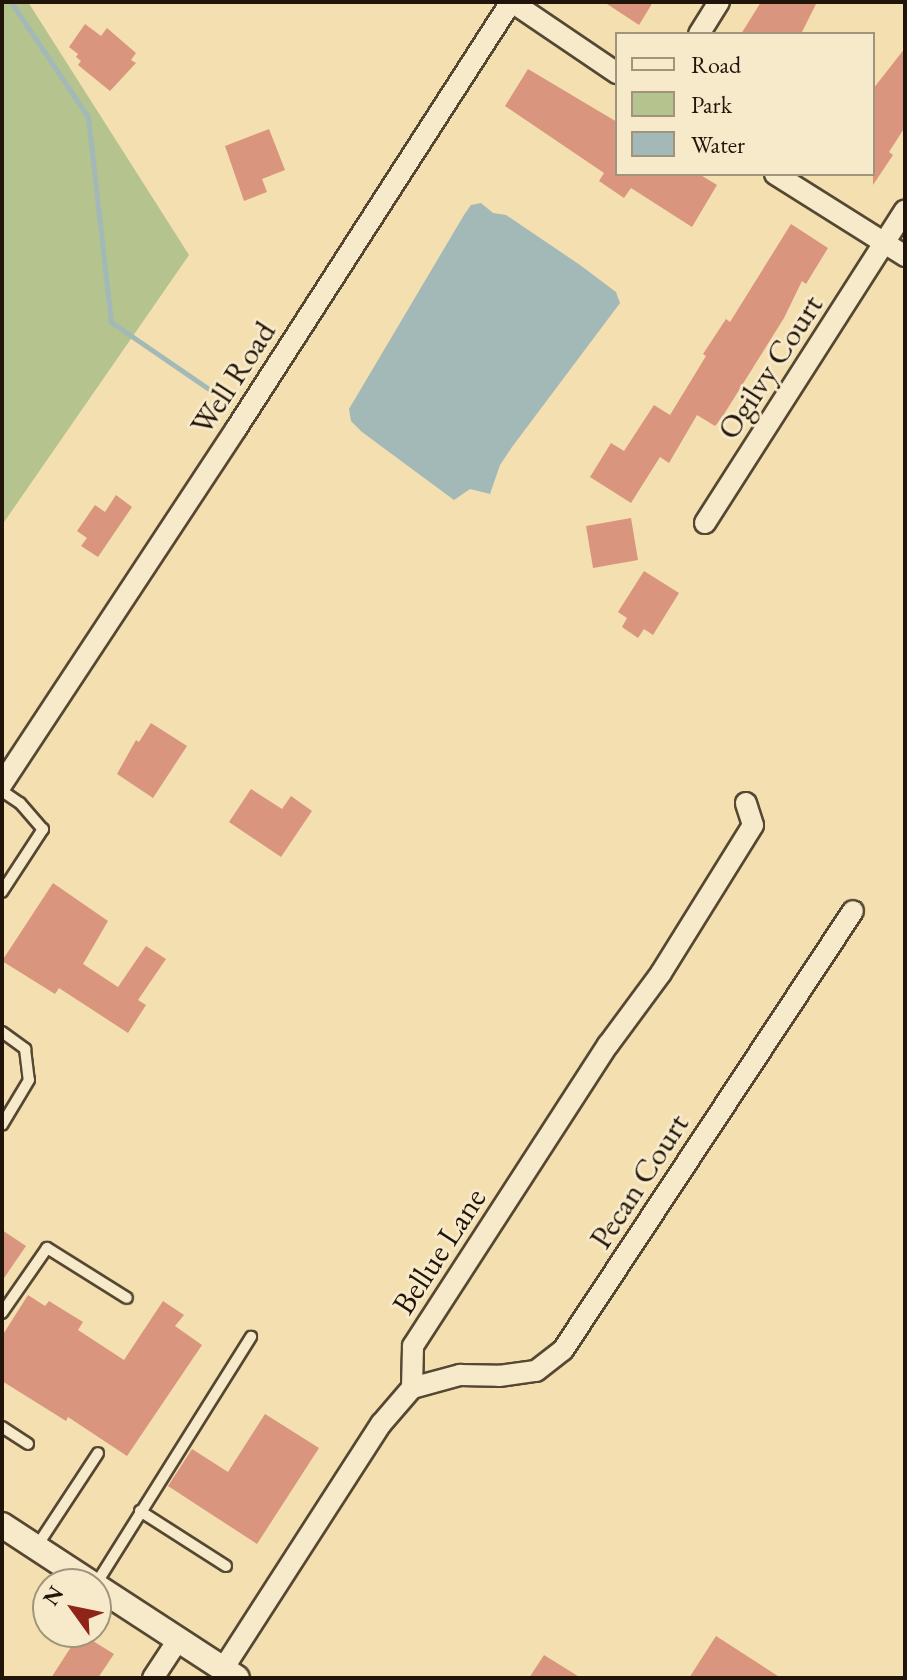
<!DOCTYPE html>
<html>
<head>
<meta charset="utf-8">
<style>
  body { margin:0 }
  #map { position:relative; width:907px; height:1680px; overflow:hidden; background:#f3dfaf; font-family:"EB Garamond",serif }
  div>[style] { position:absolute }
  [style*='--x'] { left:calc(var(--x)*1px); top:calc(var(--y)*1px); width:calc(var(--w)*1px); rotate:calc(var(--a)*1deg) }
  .green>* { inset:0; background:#b5c38f }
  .water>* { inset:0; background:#a2b9b7 }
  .stream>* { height:5px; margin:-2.5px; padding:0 2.5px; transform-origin:2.5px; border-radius:2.5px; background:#a2b9b7 }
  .building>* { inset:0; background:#da957f }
  .roads { filter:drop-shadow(2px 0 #564732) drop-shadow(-2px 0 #564732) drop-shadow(0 2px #564732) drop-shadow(0 -2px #564732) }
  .service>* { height:10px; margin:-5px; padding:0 5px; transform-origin:5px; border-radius:5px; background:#f7eacb }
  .minor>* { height:20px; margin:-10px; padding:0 10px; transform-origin:10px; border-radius:10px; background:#f7eacb }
  .tertiary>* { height:24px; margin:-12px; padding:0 12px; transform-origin:12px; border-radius:12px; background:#f7eacb }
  span { translate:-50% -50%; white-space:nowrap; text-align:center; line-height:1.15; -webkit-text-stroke:6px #f7eacb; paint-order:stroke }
  .street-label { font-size:32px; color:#211408 }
  .frame { position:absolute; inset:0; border:4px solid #211408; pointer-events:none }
  .legend { position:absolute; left:615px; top:32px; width:260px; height:144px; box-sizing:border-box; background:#f7eacb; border:2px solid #a1947d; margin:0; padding:10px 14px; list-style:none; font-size:24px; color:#211408 }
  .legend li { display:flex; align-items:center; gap:16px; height:40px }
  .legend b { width:40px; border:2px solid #a1947d }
  .north { position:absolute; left:32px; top:1568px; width:80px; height:80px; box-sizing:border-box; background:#f7eacb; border:2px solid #a1947d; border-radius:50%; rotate:303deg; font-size:22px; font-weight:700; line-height:32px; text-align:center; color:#211408 }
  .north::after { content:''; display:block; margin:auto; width:28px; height:36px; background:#8f2418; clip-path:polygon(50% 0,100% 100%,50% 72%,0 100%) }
</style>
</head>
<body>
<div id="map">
  <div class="green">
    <i style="clip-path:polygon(2px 2px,28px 2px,189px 255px,2px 525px)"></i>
  </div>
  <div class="water">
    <i style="clip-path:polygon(481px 203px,493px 213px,506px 215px,580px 265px,616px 292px,620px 303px,512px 447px,500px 465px,490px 494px,470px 489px,454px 500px,362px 432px,351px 421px,349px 409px,464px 215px,471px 205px)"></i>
  </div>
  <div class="stream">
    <i style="--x:11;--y:2;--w:138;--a:56.2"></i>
    <i style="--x:88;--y:117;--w:206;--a:83.6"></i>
    <i style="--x:111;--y:322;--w:119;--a:34.4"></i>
  </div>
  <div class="building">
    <i style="clip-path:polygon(604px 2px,653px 2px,639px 25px)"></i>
    <i style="clip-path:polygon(761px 2px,817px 2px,801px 34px,741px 34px)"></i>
    <i style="clip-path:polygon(85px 24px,101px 36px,107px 28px,136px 53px,131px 60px,136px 63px,110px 91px,78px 65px,81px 61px,76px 57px,78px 54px,69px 47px)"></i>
    <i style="clip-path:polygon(905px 48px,905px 127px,889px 152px,893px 155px,873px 185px,873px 89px)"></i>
    <i style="clip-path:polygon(528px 69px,617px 122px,617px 174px,699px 174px,717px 185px,692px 227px,631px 188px,624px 198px,599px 181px,604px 173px,505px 106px)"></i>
    <i style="clip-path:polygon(269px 129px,285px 170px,262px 179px,267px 192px,244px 201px,225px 146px)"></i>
    <i style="clip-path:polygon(791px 224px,828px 248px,806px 284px,802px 281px,784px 318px,721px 419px,715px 426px,697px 415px,669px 463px,660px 457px,631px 503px,590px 477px,611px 443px,624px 451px,654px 405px,670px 415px,706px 356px,703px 354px,726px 319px,730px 322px)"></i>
    <i style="clip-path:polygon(116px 495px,132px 507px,98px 557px,81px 546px,87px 538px,77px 531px,95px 505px,105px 512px)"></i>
    <i style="clip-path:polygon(631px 518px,638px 560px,593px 568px,586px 526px)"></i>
    <i style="clip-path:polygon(644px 571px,679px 593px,653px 635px,644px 629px,638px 638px,622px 627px,627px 618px,618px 612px)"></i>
    <i style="clip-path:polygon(151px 723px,187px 746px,153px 798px,117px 774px,136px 740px,139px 742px)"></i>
    <i style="clip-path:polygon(251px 789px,282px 809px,291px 796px,312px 811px,281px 857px,229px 822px)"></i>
    <i style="clip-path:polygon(53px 883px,108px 921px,83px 964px,118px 987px,146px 946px,166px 959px,138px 1000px,146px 1005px,128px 1033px,59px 988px,55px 994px,2px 961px)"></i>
    <i style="clip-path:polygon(2px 1230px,26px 1246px,2px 1281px)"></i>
    <i style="clip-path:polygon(28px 1295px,45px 1306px,49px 1301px,83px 1322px,78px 1330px,124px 1360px,163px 1301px,184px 1315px,175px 1326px,202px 1345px,127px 1456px,68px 1417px,66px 1421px,2px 1381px,2px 1336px)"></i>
    <i style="clip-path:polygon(265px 1414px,319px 1448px,257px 1544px,168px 1486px,192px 1449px,228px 1472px)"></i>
    <i style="clip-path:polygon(80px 1633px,114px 1654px,98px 1678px,51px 1678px)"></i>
    <i style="clip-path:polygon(716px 1636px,781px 1678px,689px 1678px)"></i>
    <i style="clip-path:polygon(544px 1655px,581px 1678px,529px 1678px)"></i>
  </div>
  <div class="roads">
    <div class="service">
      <i style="--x:2;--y:791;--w:22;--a:34"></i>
      <i style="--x:20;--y:803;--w:35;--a:49"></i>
      <i style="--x:43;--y:829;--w:75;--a:123.1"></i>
      <i style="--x:2;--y:1032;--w:29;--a:36"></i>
      <i style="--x:25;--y:1049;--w:31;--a:83"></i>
      <i style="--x:29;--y:1080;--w:52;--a:121"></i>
      <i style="--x:2;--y:1313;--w:79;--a:-55.3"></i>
      <i style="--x:47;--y:1248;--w:94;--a:32"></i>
      <i style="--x:2;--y:1427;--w:31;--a:33"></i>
      <i style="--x:140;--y:1511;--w:102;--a:32.6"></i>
      <i style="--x:37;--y:1546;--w:111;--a:-56.7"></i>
      <i style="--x:96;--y:1584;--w:292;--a:-57.9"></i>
    </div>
    <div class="minor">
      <i style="--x:512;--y:2;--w:127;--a:34.1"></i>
      <i style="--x:699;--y:34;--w:38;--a:-58"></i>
      <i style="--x:775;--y:174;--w:154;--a:32.2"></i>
      <i style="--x:705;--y:523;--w:371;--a:-57.4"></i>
      <i style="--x:2;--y:784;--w:425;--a:-56.6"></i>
      <i style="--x:236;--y:429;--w:508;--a:-57.22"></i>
      <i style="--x:412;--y:1388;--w:50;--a:-15.2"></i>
      <i style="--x:460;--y:1375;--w:39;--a:1"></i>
      <i style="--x:499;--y:1376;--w:37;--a:-8"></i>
      <i style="--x:536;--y:1371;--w:34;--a:-38"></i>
      <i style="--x:563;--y:1350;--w:526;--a:-56.55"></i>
      <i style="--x:223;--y:1669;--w:292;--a:-57.2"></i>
      <i style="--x:381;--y:1424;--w:48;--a:-49.3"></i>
      <i style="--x:412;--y:1388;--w:42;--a:-88.6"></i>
      <i style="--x:413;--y:1346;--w:359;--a:-57.1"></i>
      <i style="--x:608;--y:1045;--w:89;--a:-53.6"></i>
      <i style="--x:661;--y:973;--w:174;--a:-58.1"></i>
      <i style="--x:753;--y:825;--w:23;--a:-108"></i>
      <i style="--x:153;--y:1678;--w:45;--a:-56.7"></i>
    </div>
    <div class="tertiary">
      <i style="--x:2;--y:1525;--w:108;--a:33.2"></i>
      <i style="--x:96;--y:1586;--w:168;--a:33.1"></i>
    </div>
  </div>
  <div class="street-label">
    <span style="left:770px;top:367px;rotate:-57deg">Ogilvy Court</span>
    <span style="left:233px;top:378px;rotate:-57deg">Well Road</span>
    <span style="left:639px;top:1181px;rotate:-57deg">Pecan Court</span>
    <span style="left:439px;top:1251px;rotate:-57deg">Bellue Lane</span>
  </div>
  <div class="frame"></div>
  <ul class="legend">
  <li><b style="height:10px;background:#f7eacb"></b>Road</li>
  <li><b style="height:22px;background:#b5c38f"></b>Park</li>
  <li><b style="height:22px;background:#a2b9b7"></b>Water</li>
  </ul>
  <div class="north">N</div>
</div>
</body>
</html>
